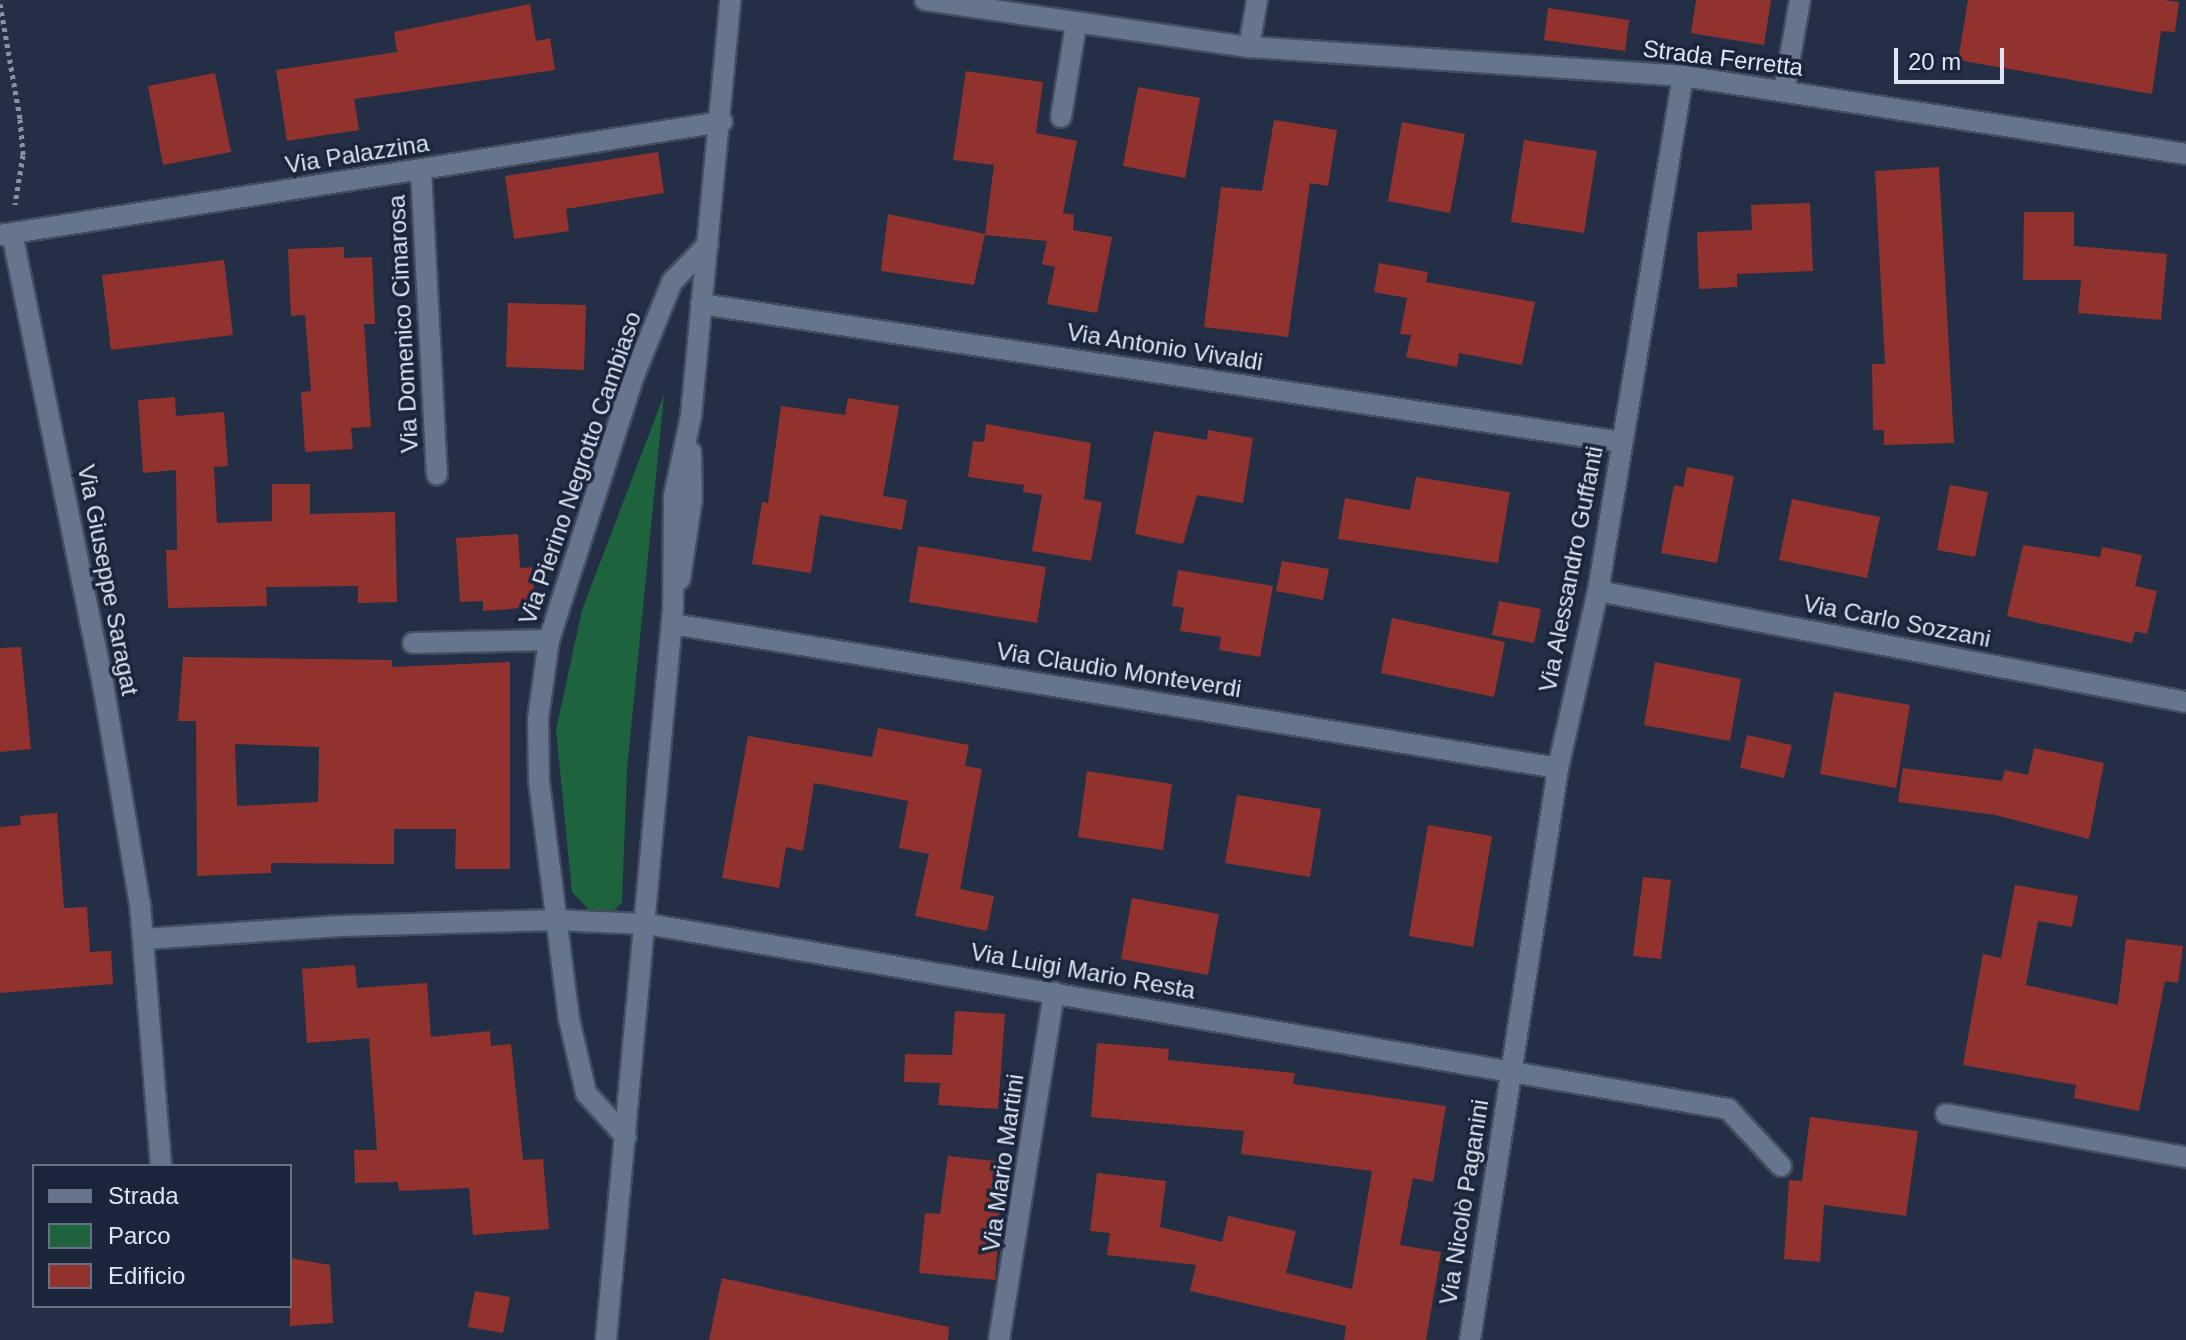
<!DOCTYPE html>
<html>
<head>
<meta charset="utf-8">
<style>
  body { margin:0 }
  #map { position:relative; width:2186px; height:1340px; overflow:hidden; background:#242f45; font-family:Helvetica,sans-serif }
  div>[style] { position:absolute }
  [style*='--x'] { left:calc(var(--x)*1px); top:calc(var(--y)*1px); width:calc(var(--w)*1px); rotate:calc(var(--a)*1deg) }
  .green>* { inset:0; background:#1c633e }
  .building>* { inset:0; background:#92322e }
  .path>* { height:5px; margin-top:-2.5px; transform-origin:0; background:repeating-linear-gradient(90deg,#8892a4 0 4px,transparent 0 8px) }
  .roads { filter:drop-shadow(2px 0 #424d5f) drop-shadow(-2px 0 #424d5f) drop-shadow(0 2px #424d5f) drop-shadow(0 -2px #424d5f) }
  .minor>* { height:20px; margin:-10px; padding:0 10px; transform-origin:10px; border-radius:10px; background:#66748d }
  span { translate:-50% -50%; white-space:nowrap; text-align:center; line-height:1.15; -webkit-text-stroke:7px #1a253b; paint-order:stroke }
  .street-label { font-size:24px; color:#dde5f4 }
  .legend { position:absolute; left:32px; top:1164px; width:260px; height:144px; box-sizing:border-box; background:#1a253b; border:2px solid #687285; margin:0; padding:10px 14px; list-style:none; font-size:24px; color:#dde5f4 }
  .legend li { display:flex; align-items:center; gap:16px; height:40px }
  .legend b { width:40px; border:2px solid #687285 }
  .scale { position:absolute; left:1894px; top:48px; width:110px; height:36px; box-sizing:border-box; border:4px solid #dde5f4; border-top:0; padding-left:10px; font-size:24px; line-height:28px; white-space:nowrap; color:#dde5f4; -webkit-text-stroke:6px #1a253b; paint-order:stroke }
</style>
</head>
<body>
<div id="map">
  <div class="green">
    <i style="clip-path:polygon(664px 395px,627px 769px,622px 903px,614px 910px,589px 910px,572px 892px,556px 730px,582px 610px)"></i>
  </div>
  <div class="building">
    <i style="clip-path:polygon(1696px 0,1771px 0,1764px 45px,1691px 33px)"></i>
    <i style="clip-path:polygon(1968px 0,2164px 0,2179px 2px,2175px 32px,2161px 31px,2152px 94px,1958px 60px)"></i>
    <i style="clip-path:polygon(530px 4px,536px 41px,550px 38px,555px 70px,354px 99px,359px 130px,287px 141px,276px 70px,397px 52px,394px 32px)"></i>
    <i style="clip-path:polygon(1548px 8px,1629px 20px,1625px 51px,1544px 40px)"></i>
    <i style="clip-path:polygon(966px 71px,1043px 82px,1036px 133px,1077px 141px,1063px 213px,1074px 215px,1073px 230px,1112px 237px,1097px 313px,1047px 304px,1055px 267px,1042px 264px,1047px 241px,985px 235px,994px 165px,953px 160px)"></i>
    <i style="clip-path:polygon(215px 73px,231px 152px,163px 165px,148px 86px)"></i>
    <i style="clip-path:polygon(1138px 87px,1200px 98px,1185px 178px,1123px 166px)"></i>
    <i style="clip-path:polygon(1274px 120px,1337px 130px,1328px 186px,1310px 183px,1288px 337px,1204px 327px,1221px 187px,1262px 191px)"></i>
    <i style="clip-path:polygon(1402px 122px,1465px 134px,1450px 213px,1388px 201px)"></i>
    <i style="clip-path:polygon(1524px 140px,1597px 151px,1584px 233px,1511px 222px)"></i>
    <i style="clip-path:polygon(658px 152px,664px 193px,566px 209px,569px 231px,514px 239px,505px 176px)"></i>
    <i style="clip-path:polygon(1939px 167px,1954px 443px,1884px 445px,1884px 430px,1873px 430px,1872px 364px,1885px 364px,1875px 171px)"></i>
    <i style="clip-path:polygon(1810px 203px,1813px 271px,1737px 274px,1737px 287px,1699px 289px,1697px 232px,1752px 230px,1751px 205px)"></i>
    <i style="clip-path:polygon(2024px 212px,2074px 212px,2074px 246px,2167px 254px,2161px 320px,2078px 313px,2081px 280px,2023px 280px)"></i>
    <i style="clip-path:polygon(888px 214px,985px 234px,974px 285px,881px 271px)"></i>
    <i style="clip-path:polygon(344px 247px,344px 258px,372px 257px,375px 324px,364px 324px,371px 427px,351px 428px,353px 449px,305px 452px,301px 392px,311px 391px,305px 315px,291px 316px,288px 249px)"></i>
    <i style="clip-path:polygon(224px 260px,233px 335px,111px 350px,102px 275px)"></i>
    <i style="clip-path:polygon(1379px 263px,1428px 272px,1426px 282px,1535px 302px,1522px 365px,1459px 353px,1457px 367px,1406px 357px,1411px 335px,1400px 334px,1407px 298px,1374px 292px)"></i>
    <i style="clip-path:polygon(508px 303px,586px 305px,584px 370px,506px 367px)"></i>
    <i style="clip-path:polygon(175px 397px,176px 416px,224px 412px,228px 466px,214px 467px,217px 523px,272px 521px,272px 484px,310px 484px,310px 514px,395px 512px,397px 602px,358px 603px,358px 586px,266px 587px,267px 606px,168px 608px,166px 550px,177px 550px,176px 470px,143px 473px,138px 400px)"></i>
    <i style="clip-path:polygon(848px 398px,899px 406px,883px 496px,907px 500px,902px 530px,820px 515px,811px 573px,752px 564px,762px 502px,768px 503px,781px 406px,845px 415px)"></i>
    <i style="clip-path:polygon(986px 424px,1091px 443px,1084px 499px,1102px 502px,1091px 561px,1032px 551px,1042px 495px,1023px 492px,1024px 485px,968px 477px,973px 441px,984px 442px)"></i>
    <i style="clip-path:polygon(1208px 430px,1253px 438px,1243px 503px,1197px 495px,1183px 544px,1135px 534px,1154px 431px,1207px 440px)"></i>
    <i style="clip-path:polygon(1687px 467px,1734px 476px,1717px 563px,1661px 553px,1674px 485px,1683px 487px)"></i>
    <i style="clip-path:polygon(1416px 477px,1510px 492px,1498px 563px,1338px 539px,1345px 498px,1410px 510px)"></i>
    <i style="clip-path:polygon(1950px 485px,1988px 492px,1975px 557px,1937px 550px)"></i>
    <i style="clip-path:polygon(1792px 499px,1880px 517px,1867px 578px,1779px 560px)"></i>
    <i style="clip-path:polygon(518px 534px,520px 568px,532px 567px,535px 607px,483px 611px,483px 601px,460px 602px,456px 538px)"></i>
    <i style="clip-path:polygon(2023px 545px,2100px 557px,2102px 547px,2142px 555px,2135px 586px,2157px 591px,2147px 634px,2135px 631px,2132px 643px,2007px 616px)"></i>
    <i style="clip-path:polygon(918px 546px,1046px 567px,1037px 623px,909px 602px)"></i>
    <i style="clip-path:polygon(1282px 561px,1329px 569px,1323px 600px,1276px 591px)"></i>
    <i style="clip-path:polygon(1178px 570px,1273px 586px,1260px 657px,1219px 650px,1221px 637px,1180px 631px,1184px 608px,1172px 606px)"></i>
    <i style="clip-path:polygon(1499px 601px,1541px 609px,1534px 643px,1492px 635px)"></i>
    <i style="clip-path:polygon(1392px 618px,1505px 642px,1494px 697px,1381px 673px)"></i>
    <i style="clip-path:polygon(21px 647px,31px 749px,0 752px,0 648px)"></i>
    <i style="clip-path:polygon(evenodd,183px 657px,392px 660px,392px 667px,510px 662px,510px 869px,455px 869px,456px 829px,394px 829px,394px 864px,271px 863px,271px 873px,197px 876px,196px 721px,178px 721px,183px 657px,235px 744px,319px 747px,318px 802px,237px 806px,235px 744px)"></i>
    <i style="clip-path:polygon(1655px 662px,1741px 679px,1730px 741px,1644px 725px)"></i>
    <i style="clip-path:polygon(1834px 692px,1910px 705px,1896px 788px,1820px 774px)"></i>
    <i style="clip-path:polygon(878px 728px,969px 745px,965px 766px,982px 769px,960px 889px,994px 896px,987px 931px,915px 916px,929px 854px,899px 848px,908px 801px,814px 783px,803px 851px,786px 847px,779px 888px,722px 878px,748px 736px,872px 757px)"></i>
    <i style="clip-path:polygon(1747px 735px,1792px 745px,1784px 778px,1740px 768px)"></i>
    <i style="clip-path:polygon(2034px 748px,2104px 763px,2089px 839px,1995px 815px,1898px 802px,1903px 768px,2002px 781px,2005px 770px,2028px 775px)"></i>
    <i style="clip-path:polygon(1087px 771px,1172px 784px,1163px 850px,1078px 837px)"></i>
    <i style="clip-path:polygon(1237px 795px,1321px 809px,1310px 877px,1225px 863px)"></i>
    <i style="clip-path:polygon(57px 813px,64px 908px,87px 907px,90px 952px,111px 951px,113px 984px,0 993px,0 827px,21px 825px,20px 816px)"></i>
    <i style="clip-path:polygon(1428px 825px,1492px 836px,1473px 947px,1409px 936px)"></i>
    <i style="clip-path:polygon(1643px 877px,1671px 880px,1661px 959px,1633px 956px)"></i>
    <i style="clip-path:polygon(2015px 885px,2078px 896px,2072px 927px,2038px 921px,2026px 985px,2118px 1005px,2126px 939px,2183px 946px,2178px 983px,2165px 981px,2139px 1111px,2074px 1098px,2076px 1085px,1963px 1065px,1983px 954px,2001px 958px)"></i>
    <i style="clip-path:polygon(1132px 898px,1219px 914px,1208px 975px,1121px 959px)"></i>
    <i style="clip-path:polygon(355px 965px,357px 988px,427px 983px,431px 1037px,490px 1031px,491px 1046px,511px 1044px,523px 1160px,543px 1159px,549px 1229px,473px 1235px,469px 1188px,399px 1191px,398px 1182px,355px 1183px,354px 1150px,377px 1150px,369px 1038px,307px 1043px,302px 969px)"></i>
    <i style="clip-path:polygon(955px 1011px,1005px 1014px,998px 1109px,938px 1105px,940px 1083px,904px 1082px,905px 1054px,952px 1055px)"></i>
    <i style="clip-path:polygon(1097px 1043px,1169px 1049px,1168px 1060px,1295px 1073px,1293px 1084px,1446px 1106px,1433px 1182px,1413px 1178px,1400px 1245px,1441px 1252px,1426px 1340px,1344px 1340px,1346px 1326px,1190px 1291px,1196px 1265px,1107px 1255px,1110px 1233px,1090px 1231px,1097px 1173px,1166px 1181px,1160px 1227px,1222px 1242px,1228px 1216px,1296px 1231px,1286px 1273px,1352px 1289px,1372px 1171px,1241px 1154px,1244px 1131px,1091px 1117px)"></i>
    <i style="clip-path:polygon(1810px 1117px,1918px 1131px,1906px 1216px,1824px 1205px,1820px 1262px,1784px 1259px,1789px 1180px,1802px 1181px)"></i>
    <i style="clip-path:polygon(948px 1156px,1004px 1162px,995px 1280px,919px 1273px,925px 1213px,940px 1214px)"></i>
    <i style="clip-path:polygon(290px 1258px,330px 1265px,333px 1323px,290px 1326px)"></i>
    <i style="clip-path:polygon(722px 1278px,949px 1327px,948px 1340px,709px 1340px)"></i>
    <i style="clip-path:polygon(475px 1291px,510px 1297px,503px 1333px,468px 1327px)"></i>
  </div>
  <div class="path">
    <i style="--x:0;--y:4;--w:117;--a:80.1"></i>
    <i style="--x:20;--y:119;--w:36;--a:85"></i>
    <i style="--x:23;--y:155;--w:50;--a:99.3"></i>
  </div>
  <div class="roads">
    <div class="minor">
      <i style="--x:925;--y:0;--w:327;--a:8.3"></i>
      <i style="--x:1249;--y:47;--w:435;--a:3.8"></i>
      <i style="--x:1683;--y:76;--w:509;--a:8.81"></i>
      <i style="--x:1249;--y:47;--w:48;--a:-80.3"></i>
      <i style="--x:1784;--y:91;--w:92;--a:-80"></i>
      <i style="--x:1061;--y:117;--w:94;--a:-80.8"></i>
      <i style="--x:421;--y:171;--w:304;--a:87"></i>
      <i style="--x:12;--y:233;--w:460;--a:78.6"></i>
      <i style="--x:103;--y:684;--w:223;--a:80.5"></i>
      <i style="--x:140;--y:904;--w:263;--a:85.4"></i>
      <i style="--x:0;--y:235;--w:731;--a:-8.9"></i>
      <i style="--x:701;--y:304;--w:930;--a:8.53"></i>
      <i style="--x:680;--y:579;--w:81;--a:-81.5"></i>
      <i style="--x:692;--y:499;--w:47;--a:-91.2"></i>
      <i style="--x:1598;--y:591;--w:598;--a:10.69"></i>
      <i style="--x:672;--y:624;--w:898;--a:9.23"></i>
      <i style="--x:413;--y:643;--w:136;--a:-1.3"></i>
      <i style="--x:144;--y:939;--w:197;--a:-3.8"></i>
      <i style="--x:341;--y:926;--w:213;--a:-1.6"></i>
      <i style="--x:554;--y:920;--w:93;--a:2.5"></i>
      <i style="--x:647;--y:924;--w:1097;--a:9.71"></i>
      <i style="--x:1728;--y:1109;--w:78;--a:47.1"></i>
      <i style="--x:1946;--y:1114;--w:244;--a:10.2"></i>
      <i style="--x:626;--y:1137;--w:59;--a:-132.3"></i>
      <i style="--x:586;--y:1093;--w:76;--a:-102.9"></i>
      <i style="--x:569;--y:1019;--w:241;--a:-97.2"></i>
      <i style="--x:539;--y:780;--w:61;--a:-90.9"></i>
      <i style="--x:538;--y:719;--w:80;--a:-82.1"></i>
      <i style="--x:549;--y:640;--w:275;--a:-72.2"></i>
      <i style="--x:633;--y:378;--w:104;--a:-67.9"></i>
      <i style="--x:672;--y:282;--w:52;--a:-46.5"></i>
      <i style="--x:606;--y:1340;--w:733;--a:-84.76"></i>
      <i style="--x:673;--y:610;--w:114;--a:-89.5"></i>
      <i style="--x:674;--y:496;--w:82;--a:-78"></i>
      <i style="--x:691;--y:416;--w:418;--a:-84.6"></i>
      <i style="--x:999;--y:1340;--w:352;--a:-81"></i>
      <i style="--x:1470;--y:1340;--w:579;--a:-81.25"></i>
      <i style="--x:1558;--y:768;--w:181;--a:-77.3"></i>
      <i style="--x:1598;--y:591;--w:522;--a:-80.63"></i>
    </div>
  </div>
  <div class="street-label">
    <span style="left:1723px;top:58px;rotate:7deg">Strada Ferretta</span>
    <span style="left:357px;top:154px;rotate:-9deg">Via Palazzina</span>
    <span style="left:403px;top:324px;rotate:-93deg">Via Domenico Cimarosa</span>
    <span style="left:1165px;top:347px;rotate:9deg">Via Antonio Vivaldi</span>
    <span style="left:580px;top:468px;rotate:-71deg">Via Pierino Negrotto Cambiaso</span>
    <span style="left:1571px;top:569px;rotate:-79deg">Via Alessandro Guffanti</span>
    <span style="left:108px;top:580px;rotate:79deg">Via Giuseppe Saragat</span>
    <span style="left:1897px;top:621px;rotate:11deg">Via Carlo Sozzani</span>
    <span style="left:1119px;top:670px;rotate:9deg">Via Claudio Monteverdi</span>
    <span style="left:1083px;top:971px;rotate:10deg">Via Luigi Mario Resta</span>
    <span style="left:1003px;top:1163px;rotate:-82deg">Via Mario Martini</span>
    <span style="left:1464px;top:1202px;rotate:-81deg">Via Nicolò Paganini</span>
  </div>
  <ul class="legend">
  <li><b style="height:10px;background:#66748d"></b>Strada</li>
  <li><b style="height:22px;background:#1c633e"></b>Parco</li>
  <li><b style="height:22px;background:#92322e"></b>Edificio</li>
  </ul>
  <div class="scale">20 m</div>
</div>
</body>
</html>
